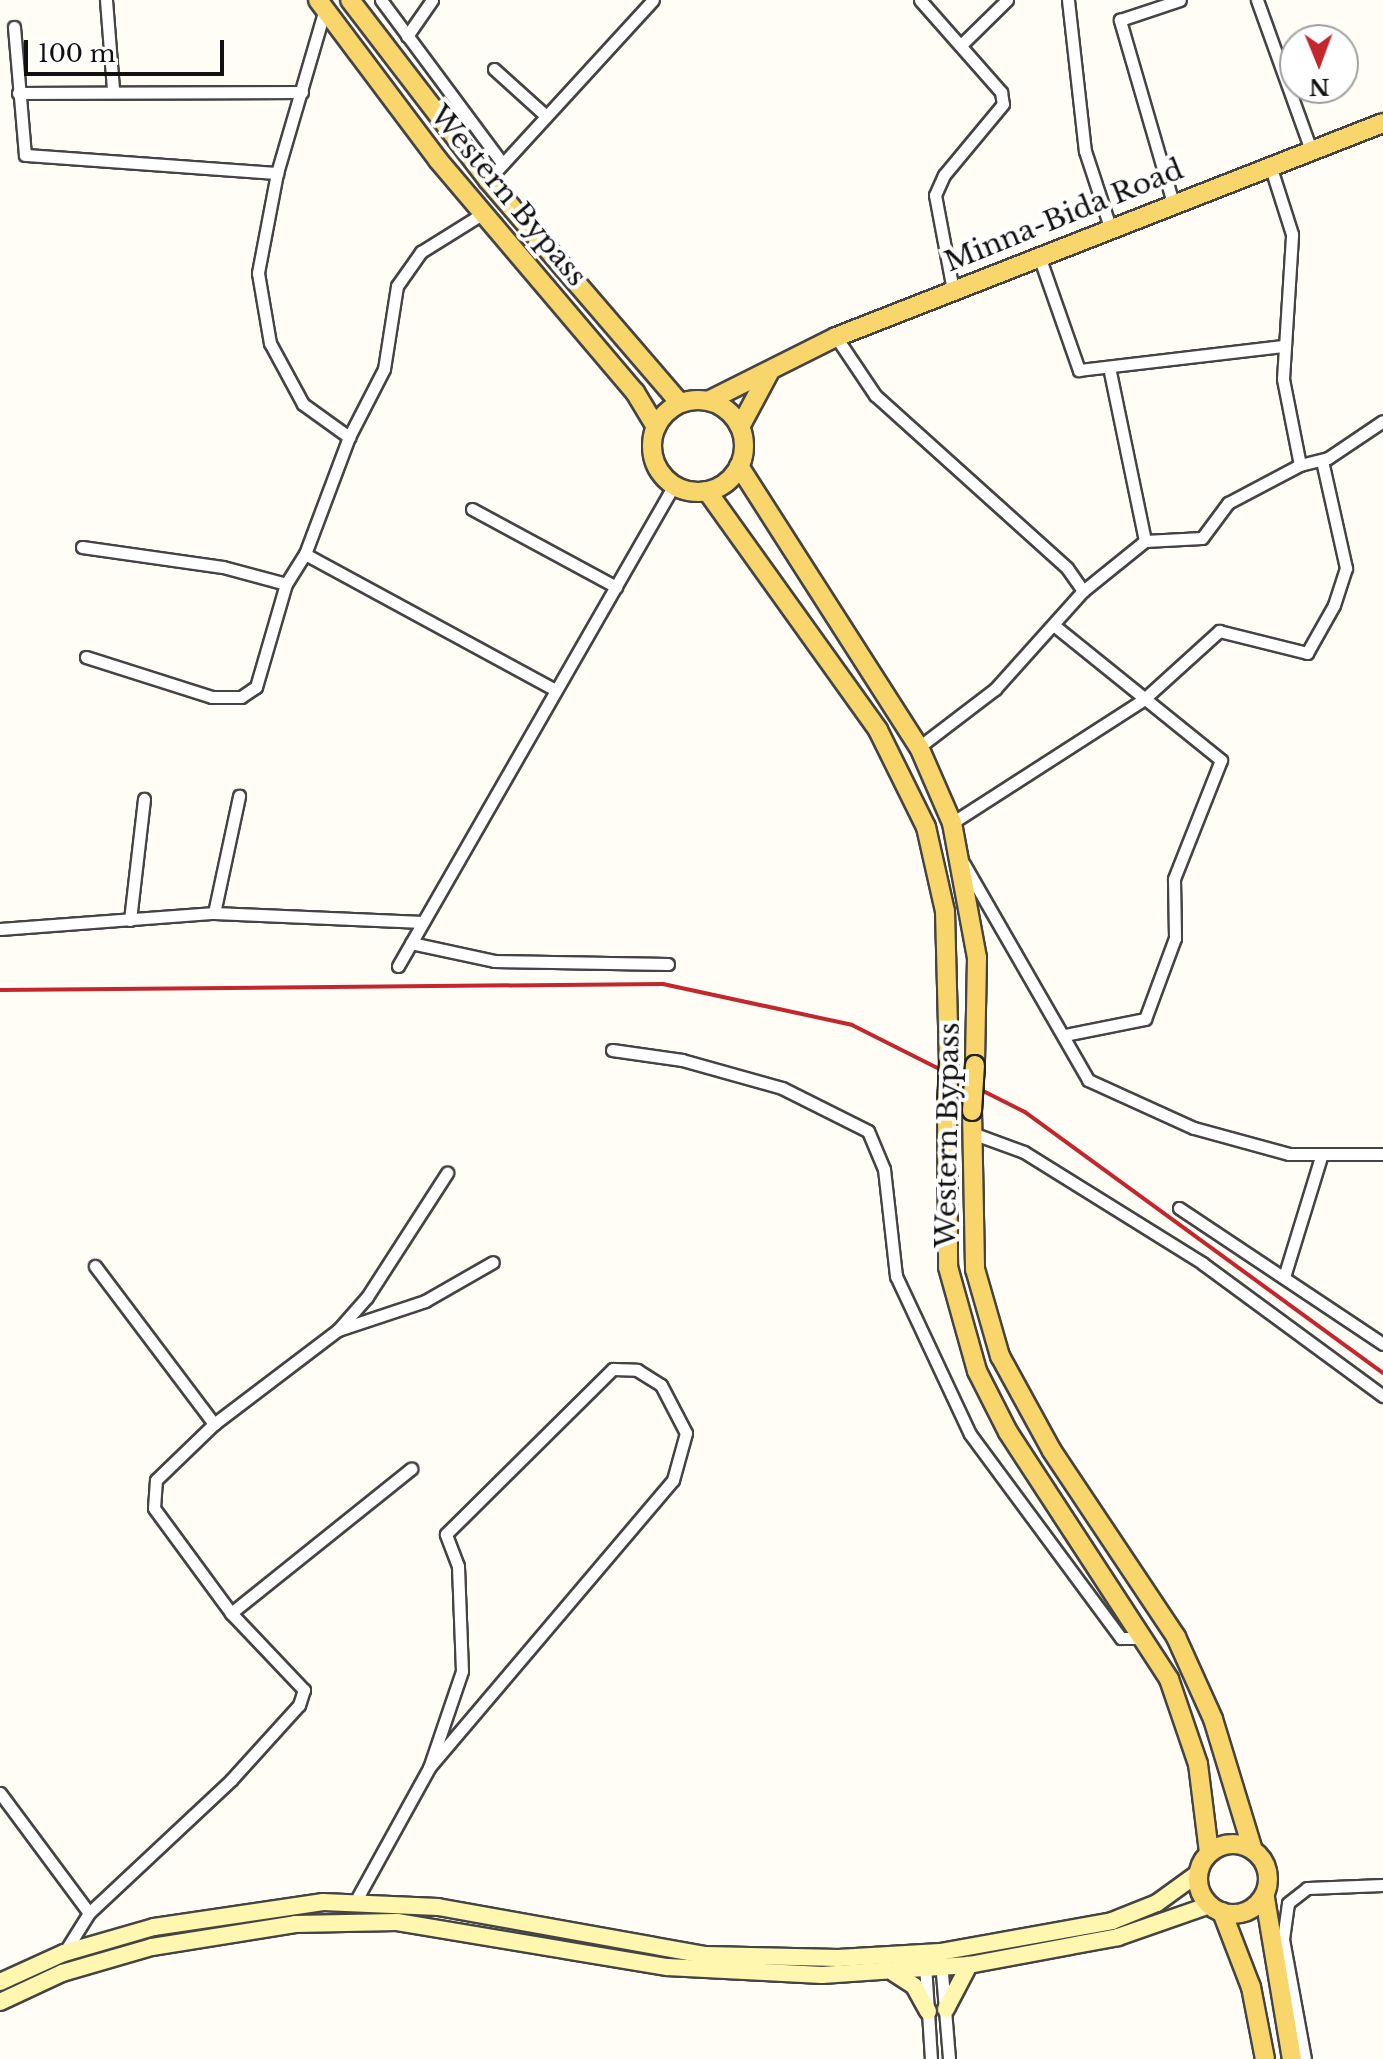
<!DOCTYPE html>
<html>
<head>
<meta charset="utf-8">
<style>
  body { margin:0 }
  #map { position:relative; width:1383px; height:2059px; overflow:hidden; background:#fffdf5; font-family:"Libre Baskerville",serif }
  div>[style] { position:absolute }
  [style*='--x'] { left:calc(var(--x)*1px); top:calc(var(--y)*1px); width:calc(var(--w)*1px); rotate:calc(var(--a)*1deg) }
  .roads { filter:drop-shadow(2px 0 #444) drop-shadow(-2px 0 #444) drop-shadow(0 2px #444) drop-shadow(0 -2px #444) }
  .street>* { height:11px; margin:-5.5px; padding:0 5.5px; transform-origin:5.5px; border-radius:5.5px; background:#fff }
  .secondary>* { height:16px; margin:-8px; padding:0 8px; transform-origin:8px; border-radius:8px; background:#fff6b0 }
  .primary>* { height:18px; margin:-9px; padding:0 9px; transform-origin:9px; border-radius:9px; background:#f9d66b }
  .primary>.ring { margin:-9px; padding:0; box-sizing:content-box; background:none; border:18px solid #f9d66b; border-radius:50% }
  .rail>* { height:4px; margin:-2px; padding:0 2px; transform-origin:2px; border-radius:2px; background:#c4262e }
  .bridges { filter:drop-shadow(2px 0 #222) drop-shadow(-2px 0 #222) drop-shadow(0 2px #222) drop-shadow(0 -2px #222) }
  .primary-bridge>* { height:18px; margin:-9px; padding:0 9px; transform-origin:9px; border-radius:9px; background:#f9d66b }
  span { translate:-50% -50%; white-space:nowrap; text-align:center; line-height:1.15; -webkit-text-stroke:8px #fff; paint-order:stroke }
  .street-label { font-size:28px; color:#111 }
  .north { position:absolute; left:1279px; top:24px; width:80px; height:80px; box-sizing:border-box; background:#fff; border:2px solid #a0a0a0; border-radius:50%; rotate:179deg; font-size:22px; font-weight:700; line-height:32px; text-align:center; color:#111 }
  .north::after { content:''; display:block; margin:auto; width:28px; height:36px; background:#c4262e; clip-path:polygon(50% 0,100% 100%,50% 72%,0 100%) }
  .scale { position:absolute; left:24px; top:40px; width:200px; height:36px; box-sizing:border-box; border:4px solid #111; border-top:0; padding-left:10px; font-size:24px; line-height:28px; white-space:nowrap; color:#111; -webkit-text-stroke:6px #fff; paint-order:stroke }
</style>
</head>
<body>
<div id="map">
  <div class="roads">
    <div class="street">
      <i style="--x:106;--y:0;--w:89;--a:85.5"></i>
      <i style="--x:381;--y:0;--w:203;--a:53.4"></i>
      <i style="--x:920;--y:0;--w:123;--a:48.6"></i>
      <i style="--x:1001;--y:92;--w:12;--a:81"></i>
      <i style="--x:1003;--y:104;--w:92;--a:129.7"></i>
      <i style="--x:944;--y:175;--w:22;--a:114"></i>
      <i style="--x:935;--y:195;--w:97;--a:79.3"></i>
      <i style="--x:1068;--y:0;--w:152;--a:83.6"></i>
      <i style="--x:1085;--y:151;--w:80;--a:71.8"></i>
      <i style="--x:1257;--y:0;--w:159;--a:70.2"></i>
      <i style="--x:14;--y:27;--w:128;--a:85.1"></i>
      <i style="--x:25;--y:155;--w:253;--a:4.1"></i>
      <i style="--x:277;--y:173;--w:171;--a:-73.7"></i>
      <i style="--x:407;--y:36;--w:44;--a:-55.2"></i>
      <i style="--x:962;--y:44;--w:63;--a:-44.4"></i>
      <i style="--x:494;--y:69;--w:70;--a:42.1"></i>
      <i style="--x:18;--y:93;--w:284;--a:-0.2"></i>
      <i style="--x:277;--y:173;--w:102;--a:100.8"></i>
      <i style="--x:258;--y:273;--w:71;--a:80.3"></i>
      <i style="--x:270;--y:343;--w:69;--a:61.6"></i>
      <i style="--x:303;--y:404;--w:57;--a:35.7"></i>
      <i style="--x:488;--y:180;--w:244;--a:-47.5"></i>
      <i style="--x:1173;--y:203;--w:191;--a:-106.2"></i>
      <i style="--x:1120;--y:20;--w:63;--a:-18.4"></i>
      <i style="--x:1039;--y:256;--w:121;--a:70.7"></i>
      <i style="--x:1079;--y:370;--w:206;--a:-6.7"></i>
      <i style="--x:836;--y:337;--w:70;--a:56.1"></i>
      <i style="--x:875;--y:395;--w:258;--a:42"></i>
      <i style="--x:1067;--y:568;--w:28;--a:55"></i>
      <i style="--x:1109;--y:367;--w:178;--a:78.3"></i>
      <i style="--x:1300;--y:465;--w:29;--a:-14"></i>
      <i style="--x:1328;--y:458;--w:66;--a:-33.9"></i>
      <i style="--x:472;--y:509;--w:164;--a:28.4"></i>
      <i style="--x:82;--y:547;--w:142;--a:8.1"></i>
      <i style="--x:223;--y:567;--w:65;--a:15.1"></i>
      <i style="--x:305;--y:554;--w:285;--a:28.5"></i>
      <i style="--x:1056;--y:627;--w:212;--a:38.9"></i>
      <i style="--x:1221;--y:760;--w:128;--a:111.6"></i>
      <i style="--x:1174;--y:879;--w:59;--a:89"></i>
      <i style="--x:1175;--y:938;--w:86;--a:110.3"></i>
      <i style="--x:1145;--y:1019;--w:82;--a:168.7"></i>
      <i style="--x:86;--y:657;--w:132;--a:17.6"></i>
      <i style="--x:212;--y:697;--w:29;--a:0"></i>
      <i style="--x:241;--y:697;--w:18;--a:-34"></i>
      <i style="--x:256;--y:687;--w:107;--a:-73.8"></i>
      <i style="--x:286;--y:584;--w:36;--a:-58"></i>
      <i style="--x:305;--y:554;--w:125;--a:-69.4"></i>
      <i style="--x:349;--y:437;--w:76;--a:-62.8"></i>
      <i style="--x:384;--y:369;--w:84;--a:-81.1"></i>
      <i style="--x:397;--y:286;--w:42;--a:-54.8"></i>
      <i style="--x:421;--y:252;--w:75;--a:-32"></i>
      <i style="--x:919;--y:747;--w:96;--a:-37.3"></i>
      <i style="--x:995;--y:689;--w:132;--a:-48.1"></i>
      <i style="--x:1083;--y:591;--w:80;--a:-38.9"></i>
      <i style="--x:1145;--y:541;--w:57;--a:-3"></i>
      <i style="--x:1202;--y:538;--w:44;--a:-53.4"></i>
      <i style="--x:1228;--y:503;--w:81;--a:-27.8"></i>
      <i style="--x:1300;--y:465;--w:88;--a:-101.2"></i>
      <i style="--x:1283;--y:379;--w:145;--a:-86.4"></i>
      <i style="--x:1292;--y:234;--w:72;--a:-107.7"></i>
      <i style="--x:952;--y:823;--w:227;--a:-32.8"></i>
      <i style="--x:1143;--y:700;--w:103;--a:-42.2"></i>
      <i style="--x:1219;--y:631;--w:91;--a:14"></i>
      <i style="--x:1307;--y:653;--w:55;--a:-60.6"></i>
      <i style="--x:1334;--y:605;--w:39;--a:-72"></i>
      <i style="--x:1346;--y:568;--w:110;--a:-102.6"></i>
      <i style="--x:964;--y:864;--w:249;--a:60.1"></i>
      <i style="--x:1088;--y:1080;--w:116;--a:24.4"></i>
      <i style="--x:1194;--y:1128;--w:98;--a:15.3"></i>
      <i style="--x:1289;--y:1154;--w:94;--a:0"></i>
      <i style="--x:214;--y:913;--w:120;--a:-77.9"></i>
      <i style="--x:130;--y:920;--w:122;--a:-83.4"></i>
      <i style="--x:0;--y:929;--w:215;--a:-4.3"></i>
      <i style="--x:214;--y:913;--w:209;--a:2.5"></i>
      <i style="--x:411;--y:943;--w:85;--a:12.2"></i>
      <i style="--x:494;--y:961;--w:174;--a:1"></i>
      <i style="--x:398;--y:966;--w:555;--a:-60.15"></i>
      <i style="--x:612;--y:1050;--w:71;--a:8.1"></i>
      <i style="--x:682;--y:1060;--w:104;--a:15.6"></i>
      <i style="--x:782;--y:1088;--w:96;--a:26.6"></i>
      <i style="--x:868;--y:1131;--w:41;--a:67.2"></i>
      <i style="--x:884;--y:1169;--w:108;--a:83.6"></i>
      <i style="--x:896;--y:1276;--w:174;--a:64.9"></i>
      <i style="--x:970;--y:1434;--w:254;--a:53.5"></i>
      <i style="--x:1121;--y:1638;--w:24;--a:0"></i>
      <i style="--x:972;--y:1133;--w:55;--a:20.1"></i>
      <i style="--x:1024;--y:1152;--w:210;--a:31.9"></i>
      <i style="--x:1202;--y:1263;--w:225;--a:36.3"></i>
      <i style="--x:1179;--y:1208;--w:245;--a:33.7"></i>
      <i style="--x:95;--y:1266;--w:198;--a:53"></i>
      <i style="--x:1284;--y:1277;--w:126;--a:-72.9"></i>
      <i style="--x:338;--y:1330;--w:92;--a:-18.4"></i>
      <i style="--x:425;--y:1301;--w:78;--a:-29.8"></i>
      <i style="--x:231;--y:1613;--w:231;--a:-38.7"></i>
      <i style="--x:0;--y:1793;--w:149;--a:53.4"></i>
      <i style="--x:355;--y:1902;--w:153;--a:-61.1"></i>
      <i style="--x:429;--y:1768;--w:102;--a:-71.2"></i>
      <i style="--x:462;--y:1671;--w:105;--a:-92.2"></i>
      <i style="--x:458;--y:1566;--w:34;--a:-111"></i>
      <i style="--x:446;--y:1534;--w:235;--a:-44.7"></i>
      <i style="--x:613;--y:1369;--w:24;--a:2"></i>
      <i style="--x:637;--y:1370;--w:28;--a:32"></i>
      <i style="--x:661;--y:1385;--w:54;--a:62.5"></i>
      <i style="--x:686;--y:1433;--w:49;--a:105.5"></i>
      <i style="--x:673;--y:1480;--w:377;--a:130.3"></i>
      <i style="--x:64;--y:1953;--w:47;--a:-58"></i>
      <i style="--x:89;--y:1913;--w:195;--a:-43.1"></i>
      <i style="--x:231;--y:1780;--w:101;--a:-47.8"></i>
      <i style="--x:299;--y:1705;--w:16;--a:-72"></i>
      <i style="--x:304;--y:1690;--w:106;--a:-133.5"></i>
      <i style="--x:231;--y:1613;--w:130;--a:-126.3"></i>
      <i style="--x:154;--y:1508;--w:28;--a:-86"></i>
      <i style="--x:156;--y:1480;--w:81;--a:-44"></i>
      <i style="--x:214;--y:1424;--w:156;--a:-37.2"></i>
      <i style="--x:338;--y:1330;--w:44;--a:-48.7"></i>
      <i style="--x:367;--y:1297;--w:148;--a:-57.2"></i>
      <i style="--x:941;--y:1961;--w:98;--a:85.3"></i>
      <i style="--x:925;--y:1964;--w:95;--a:86.4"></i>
      <i style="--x:1305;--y:2059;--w:122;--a:-100.4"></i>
      <i style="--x:1283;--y:1939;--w:36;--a:-82"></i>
      <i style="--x:1288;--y:1903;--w:24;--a:-38"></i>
      <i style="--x:1307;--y:1888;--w:76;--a:-2.3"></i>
    </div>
    <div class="secondary">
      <i style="--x:894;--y:1973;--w:24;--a:33"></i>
      <i style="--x:914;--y:1986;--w:29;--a:61"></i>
      <i style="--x:0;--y:1982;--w:70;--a:-24.4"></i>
      <i style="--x:64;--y:1953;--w:94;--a:-16.1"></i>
      <i style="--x:154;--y:1927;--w:171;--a:-8.4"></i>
      <i style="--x:323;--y:1902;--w:115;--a:2.5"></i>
      <i style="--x:438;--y:1907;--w:272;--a:10.2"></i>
      <i style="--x:706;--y:1955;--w:132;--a:1.3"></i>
      <i style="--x:838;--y:1958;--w:102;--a:-3.4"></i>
      <i style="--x:940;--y:1952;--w:175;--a:-10.2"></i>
      <i style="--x:1112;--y:1921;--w:48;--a:-21.8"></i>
      <i style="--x:1157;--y:1903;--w:49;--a:-35.9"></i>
      <i style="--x:0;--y:2002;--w:68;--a:-25.1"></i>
      <i style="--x:62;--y:1973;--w:94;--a:-16.1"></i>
      <i style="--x:152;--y:1947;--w:145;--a:-9.1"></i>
      <i style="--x:295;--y:1924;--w:102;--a:-1.1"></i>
      <i style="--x:397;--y:1922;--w:274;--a:9.5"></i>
      <i style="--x:667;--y:1967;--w:155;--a:3"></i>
      <i style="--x:822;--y:1975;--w:147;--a:-3.9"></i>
      <i style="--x:969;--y:1965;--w:152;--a:-10.6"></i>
      <i style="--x:1118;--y:1937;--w:97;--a:-19.2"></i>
      <i style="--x:946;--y:2009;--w:50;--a:-62.4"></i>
    </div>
    <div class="primary">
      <i style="--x:318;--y:0;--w:200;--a:53.1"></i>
      <i style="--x:438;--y:160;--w:304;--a:49.7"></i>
      <i style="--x:635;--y:392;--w:41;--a:59"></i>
      <i style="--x:350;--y:0;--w:227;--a:52.5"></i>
      <i style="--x:488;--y:180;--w:294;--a:49.3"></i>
      <i class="ring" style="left:652px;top:400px;width:74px;height:74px"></i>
      <i style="--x:708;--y:401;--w:143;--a:-26.6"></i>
      <i style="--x:836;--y:337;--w:587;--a:-21.37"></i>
      <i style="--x:740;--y:427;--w:64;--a:-61.8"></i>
      <i style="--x:739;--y:466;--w:334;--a:57.4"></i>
      <i style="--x:919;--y:747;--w:83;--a:66.5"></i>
      <i style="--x:952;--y:823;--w:137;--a:79.5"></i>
      <i style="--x:977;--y:958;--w:107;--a:91.1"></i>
      <i style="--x:707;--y:491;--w:294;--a:54.4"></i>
      <i style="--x:878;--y:730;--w:108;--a:63.7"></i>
      <i style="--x:926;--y:827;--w:86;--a:77.3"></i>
      <i style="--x:945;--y:911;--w:152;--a:88.5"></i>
      <i style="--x:947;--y:1108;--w:159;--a:89.6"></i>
      <i style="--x:948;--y:1267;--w:108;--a:74.4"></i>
      <i style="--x:977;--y:1371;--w:68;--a:63.1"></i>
      <i style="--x:1008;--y:1432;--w:295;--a:56.9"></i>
      <i style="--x:1169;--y:1679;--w:90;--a:71.2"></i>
      <i style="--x:1198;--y:1764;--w:89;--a:82.9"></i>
      <i style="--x:972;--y:1111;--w:158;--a:88.9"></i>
      <i style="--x:975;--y:1269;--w:91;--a:74"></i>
      <i style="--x:1000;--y:1356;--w:108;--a:61.3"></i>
      <i style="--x:1052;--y:1451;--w:224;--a:56.3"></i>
      <i style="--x:1176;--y:1637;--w:90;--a:65.7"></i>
      <i style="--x:1213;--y:1719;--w:134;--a:73.1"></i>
      <i class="ring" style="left:1198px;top:1844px;width:52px;height:52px"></i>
      <i style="--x:1265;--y:1898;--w:163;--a:80.5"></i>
      <i style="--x:1222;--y:1912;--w:80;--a:68.9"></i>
      <i style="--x:1251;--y:1987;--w:73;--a:79"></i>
    </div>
  </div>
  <div class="rail">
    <i style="--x:0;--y:990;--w:663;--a:-0.52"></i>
    <i style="--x:663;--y:984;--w:193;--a:12.2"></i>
    <i style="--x:852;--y:1025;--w:194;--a:26.7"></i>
    <i style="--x:1025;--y:1112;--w:443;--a:36.1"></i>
  </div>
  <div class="bridges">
    <div class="primary-bridge">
      <i style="--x:947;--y:1108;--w:45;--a:-87.5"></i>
      <i style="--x:972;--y:1111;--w:46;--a:-86.3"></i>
    </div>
  </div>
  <div class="street-label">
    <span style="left:508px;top:196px;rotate:50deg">Western Bypass</span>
    <span style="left:1064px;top:216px;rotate:-22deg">Minna-Bida Road</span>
    <span style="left:948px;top:1135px;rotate:-89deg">Western Bypass</span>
  </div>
  <div class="north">N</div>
  <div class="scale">100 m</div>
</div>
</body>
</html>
